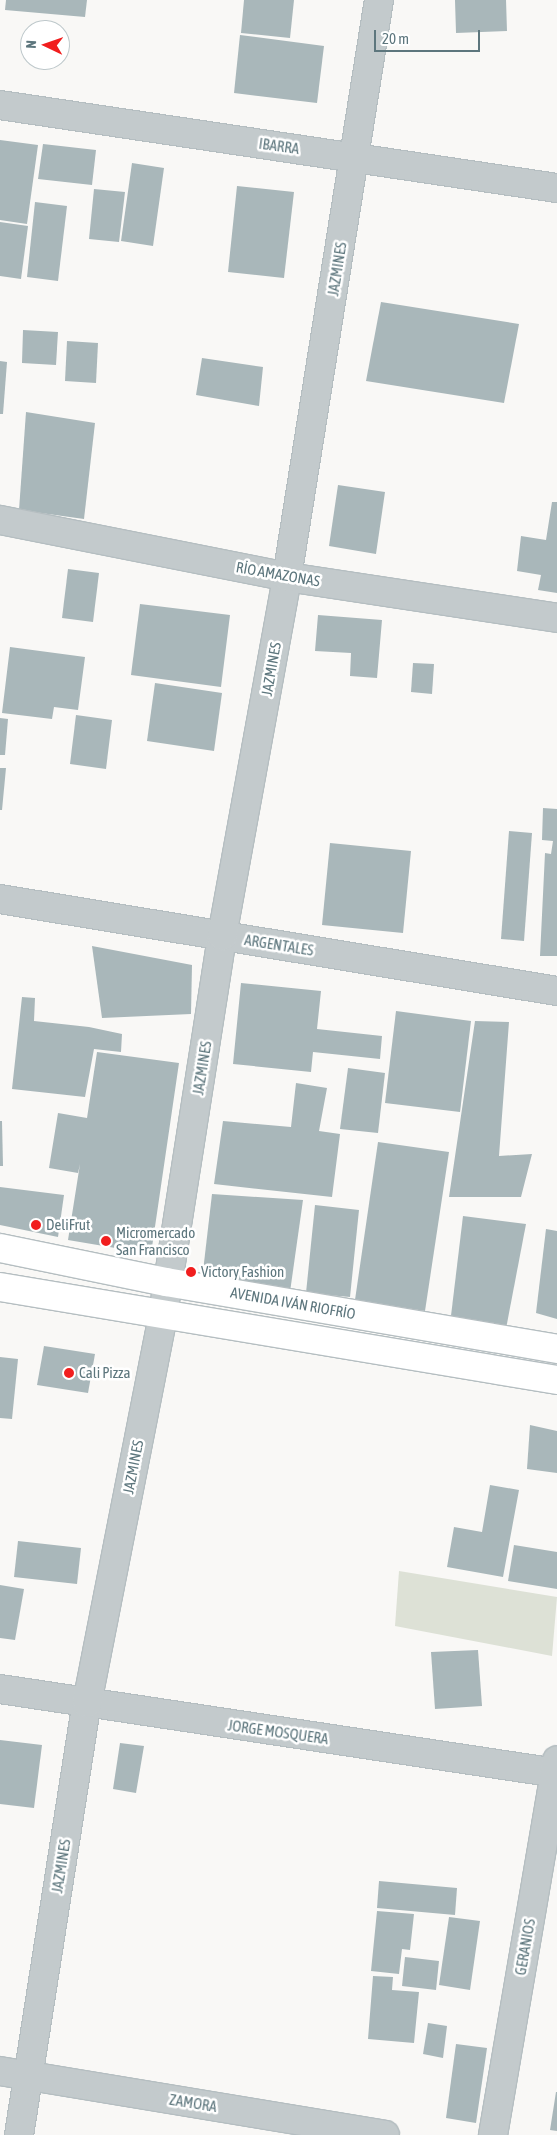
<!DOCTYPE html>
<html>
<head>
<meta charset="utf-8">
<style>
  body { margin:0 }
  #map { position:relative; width:557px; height:2135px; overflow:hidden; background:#f9f8f6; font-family:"Asap Condensed",sans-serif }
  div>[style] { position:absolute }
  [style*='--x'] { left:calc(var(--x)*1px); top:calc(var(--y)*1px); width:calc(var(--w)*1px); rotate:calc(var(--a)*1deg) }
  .green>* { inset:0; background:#dde1d6 }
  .building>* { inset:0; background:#a9b7ba }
  .roads { filter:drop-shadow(1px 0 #b5bec1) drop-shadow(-1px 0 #b5bec1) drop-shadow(0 1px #b5bec1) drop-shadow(0 -1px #b5bec1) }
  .minor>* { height:28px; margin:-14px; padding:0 14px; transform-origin:14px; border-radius:14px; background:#c3cacc }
  .secondary>* { height:28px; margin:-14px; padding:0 14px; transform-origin:14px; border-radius:14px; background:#fff }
  .dots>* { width:14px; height:14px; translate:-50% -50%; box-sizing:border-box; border:2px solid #fff; border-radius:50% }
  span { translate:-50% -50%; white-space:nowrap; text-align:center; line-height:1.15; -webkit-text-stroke:5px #fff; paint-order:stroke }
  .street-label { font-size:15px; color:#5d767d }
  .poi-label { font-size:15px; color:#5d767d }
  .left { translate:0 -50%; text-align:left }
  .north { position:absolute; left:20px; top:20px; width:50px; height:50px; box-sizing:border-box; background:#fff; border:1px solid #bec8cb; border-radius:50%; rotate:273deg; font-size:14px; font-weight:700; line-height:20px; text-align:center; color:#5d767d }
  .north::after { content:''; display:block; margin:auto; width:18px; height:22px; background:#f11e1e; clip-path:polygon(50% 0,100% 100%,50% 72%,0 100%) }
  .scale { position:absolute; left:374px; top:30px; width:106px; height:22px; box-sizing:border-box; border:2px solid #5d767d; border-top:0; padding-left:6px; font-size:15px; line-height:18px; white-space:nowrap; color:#5d767d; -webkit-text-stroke:4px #fff; paint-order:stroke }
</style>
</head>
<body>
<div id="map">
  <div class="green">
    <i style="clip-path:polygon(399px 1571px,557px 1597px,552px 1656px,395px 1626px)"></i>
  </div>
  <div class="building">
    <i style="clip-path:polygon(6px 0,87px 0,85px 17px,5px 10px)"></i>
    <i style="clip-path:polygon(244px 0,294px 0,290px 38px,241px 33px)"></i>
    <i style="clip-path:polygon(455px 0,506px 0,507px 31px,456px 33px)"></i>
    <i style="clip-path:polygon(240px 35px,324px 46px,317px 103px,234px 93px)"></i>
    <i style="clip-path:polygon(0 140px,38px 145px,27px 224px,0 220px)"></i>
    <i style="clip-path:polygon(43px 144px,96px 150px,92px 185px,38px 179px)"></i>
    <i style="clip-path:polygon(132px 163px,164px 168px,153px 246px,121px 241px)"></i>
    <i style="clip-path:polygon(237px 186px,294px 192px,284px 278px,228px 272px)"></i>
    <i style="clip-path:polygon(94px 189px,125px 192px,119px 242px,89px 239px)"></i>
    <i style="clip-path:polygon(35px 202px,67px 206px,58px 281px,27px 277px)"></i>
    <i style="clip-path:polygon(0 222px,28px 226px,21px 279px,0 276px)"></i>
    <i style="clip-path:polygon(381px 302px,519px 324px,504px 403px,366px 381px)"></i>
    <i style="clip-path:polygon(23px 330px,58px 332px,56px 365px,22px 363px)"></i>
    <i style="clip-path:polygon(67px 341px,98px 343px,96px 383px,65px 381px)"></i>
    <i style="clip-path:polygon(202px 358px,263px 367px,259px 406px,196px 395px)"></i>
    <i style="clip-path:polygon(0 361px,7px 362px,3px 414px,0 414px)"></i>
    <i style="clip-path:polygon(26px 412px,95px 423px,84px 519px,19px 510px)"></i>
    <i style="clip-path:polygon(338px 485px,385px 492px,376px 554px,329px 546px)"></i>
    <i style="clip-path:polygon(552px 502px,557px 502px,557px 593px,538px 590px,541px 575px,517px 571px,521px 536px,546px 540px)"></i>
    <i style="clip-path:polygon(68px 569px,99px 573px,93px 622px,62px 618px)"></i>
    <i style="clip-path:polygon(140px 604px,230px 615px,221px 687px,131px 675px)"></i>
    <i style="clip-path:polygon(318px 615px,382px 620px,377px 678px,350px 676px,351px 653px,315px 651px)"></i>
    <i style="clip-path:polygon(10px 647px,85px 657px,78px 710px,54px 707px,52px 719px,2px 713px)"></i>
    <i style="clip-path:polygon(413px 663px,434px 664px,432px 694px,411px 692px)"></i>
    <i style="clip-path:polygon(155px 683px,222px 693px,214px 751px,147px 741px)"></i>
    <i style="clip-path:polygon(76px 715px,112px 720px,106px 769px,70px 764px)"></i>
    <i style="clip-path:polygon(0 718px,8px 719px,5px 755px,0 755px)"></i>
    <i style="clip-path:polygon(0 768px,6px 768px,2px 810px,0 810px)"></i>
    <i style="clip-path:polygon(543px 808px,557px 809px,557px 956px,540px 956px,545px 853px,551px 854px,553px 841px,542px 840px)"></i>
    <i style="clip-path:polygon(509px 831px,532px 833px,524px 941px,501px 939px)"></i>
    <i style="clip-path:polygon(330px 843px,411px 851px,403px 933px,322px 925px)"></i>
    <i style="clip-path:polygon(92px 946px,192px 965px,191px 1014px,102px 1018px)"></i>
    <i style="clip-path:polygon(241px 983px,321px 991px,317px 1029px,382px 1036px,380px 1059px,313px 1052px,311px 1072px,233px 1064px)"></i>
    <i style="clip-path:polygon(22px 997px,35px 998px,34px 1021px,89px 1027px,122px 1034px,121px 1052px,94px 1049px,85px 1097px,12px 1089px)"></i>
    <i style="clip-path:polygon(396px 1011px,471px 1021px,460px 1112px,385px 1103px)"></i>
    <i style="clip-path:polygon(475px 1021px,509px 1022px,499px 1156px,532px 1154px,521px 1197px,449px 1197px)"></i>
    <i style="clip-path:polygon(97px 1052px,179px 1063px,151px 1254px,68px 1240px,80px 1164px,78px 1173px,49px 1168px,58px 1113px,87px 1118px)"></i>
    <i style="clip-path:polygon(348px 1068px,385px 1073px,378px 1133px,340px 1129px)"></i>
    <i style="clip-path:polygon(296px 1083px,327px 1088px,319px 1131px,340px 1134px,332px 1197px,214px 1184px,223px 1121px,291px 1127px)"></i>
    <i style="clip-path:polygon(0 1121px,2px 1121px,3px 1166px,0 1166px)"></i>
    <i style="clip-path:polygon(378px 1142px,449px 1152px,425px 1311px,355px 1300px)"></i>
    <i style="clip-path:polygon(0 1187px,64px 1195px,58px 1237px,0 1225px)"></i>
    <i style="clip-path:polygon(212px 1194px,303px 1200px,290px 1292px,202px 1280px)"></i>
    <i style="clip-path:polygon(315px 1205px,359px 1210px,350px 1297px,306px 1293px)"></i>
    <i style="clip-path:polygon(463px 1216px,526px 1224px,505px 1334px,450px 1324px)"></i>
    <i style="clip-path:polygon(546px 1229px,557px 1231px,557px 1319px,536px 1313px)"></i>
    <i style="clip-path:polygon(44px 1346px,95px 1354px,88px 1393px,37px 1385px)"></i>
    <i style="clip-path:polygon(0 1357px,18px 1359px,12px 1419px,0 1418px)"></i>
    <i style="clip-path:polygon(530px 1425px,557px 1431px,557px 1473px,527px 1469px)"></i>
    <i style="clip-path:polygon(490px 1485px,519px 1490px,503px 1577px,447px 1567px,454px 1527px,482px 1532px)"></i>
    <i style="clip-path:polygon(18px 1541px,81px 1548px,77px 1584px,14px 1577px)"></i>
    <i style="clip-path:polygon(514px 1545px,557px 1552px,557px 1589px,508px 1581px)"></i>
    <i style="clip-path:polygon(0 1585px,24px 1589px,15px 1640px,0 1638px)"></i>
    <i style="clip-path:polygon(478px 1650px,482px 1706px,435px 1709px,431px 1652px)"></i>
    <i style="clip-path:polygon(0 1740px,42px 1745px,34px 1808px,0 1804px)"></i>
    <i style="clip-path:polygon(120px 1743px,144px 1746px,136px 1793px,113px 1789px)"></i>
    <i style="clip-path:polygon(379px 1881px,457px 1888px,455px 1915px,377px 1908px)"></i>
    <i style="clip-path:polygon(377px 1911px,414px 1914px,410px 1950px,402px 1949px,399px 1974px,371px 1971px)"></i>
    <i style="clip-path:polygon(449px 1917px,480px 1921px,470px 1990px,439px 1985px)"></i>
    <i style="clip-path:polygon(405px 1957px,439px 1961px,436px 1990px,402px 1986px)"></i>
    <i style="clip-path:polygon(373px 1976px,393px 1977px,392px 1990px,419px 1992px,414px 2043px,368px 2039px)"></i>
    <i style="clip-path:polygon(428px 2023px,447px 2026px,443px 2058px,423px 2054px)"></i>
    <i style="clip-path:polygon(456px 2044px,487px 2048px,476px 2123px,446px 2118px)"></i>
    <i style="clip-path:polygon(556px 2092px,557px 2092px,557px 2131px,550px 2130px)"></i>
  </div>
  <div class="roads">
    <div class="minor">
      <i style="--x:0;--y:105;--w:563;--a:8.48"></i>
      <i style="--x:0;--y:520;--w:293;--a:11.2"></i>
      <i style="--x:287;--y:577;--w:273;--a:8.6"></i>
      <i style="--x:0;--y:899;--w:565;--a:9.38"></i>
      <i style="--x:0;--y:1689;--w:563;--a:8.58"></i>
      <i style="--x:0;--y:2071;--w:390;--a:9.4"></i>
      <i style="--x:19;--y:2135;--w:437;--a:-81.1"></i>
      <i style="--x:87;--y:1703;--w:396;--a:-78.9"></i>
      <i style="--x:163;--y:1314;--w:383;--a:-81.1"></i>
      <i style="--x:222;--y:936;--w:365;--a:-79.7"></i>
      <i style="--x:287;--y:577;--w:584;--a:-80.94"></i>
      <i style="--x:493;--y:2135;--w:380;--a:-80.3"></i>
    </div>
    <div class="secondary">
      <i style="--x:0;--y:1248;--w:169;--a:11.6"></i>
      <i style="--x:166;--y:1282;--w:397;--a:9.7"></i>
      <i style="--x:0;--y:1287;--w:565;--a:9.48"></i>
    </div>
  </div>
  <div class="dots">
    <i style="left:36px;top:1225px;background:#f11e1e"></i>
    <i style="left:106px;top:1241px;background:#f11e1e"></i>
    <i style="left:191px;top:1272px;background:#f11e1e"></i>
    <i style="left:69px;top:1373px;background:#f11e1e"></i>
  </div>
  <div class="street-label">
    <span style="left:279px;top:146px;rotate:8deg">IBARRA</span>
    <span style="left:337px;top:269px;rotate:-81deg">JAZMINES</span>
    <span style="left:278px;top:574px;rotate:10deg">RÍO AMAZONAS</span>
    <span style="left:271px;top:669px;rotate:-80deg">JAZMINES</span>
    <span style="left:279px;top:945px;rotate:9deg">ARGENTALES</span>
    <span style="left:202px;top:1068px;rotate:-81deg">JAZMINES</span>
    <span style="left:293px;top:1303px;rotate:10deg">AVENIDA IVÁN RIOFRÍO</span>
    <span style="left:133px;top:1467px;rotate:-79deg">JAZMINES</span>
    <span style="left:278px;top:1732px;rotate:8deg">JORGE MOSQUERA</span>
    <span style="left:61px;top:1866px;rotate:-81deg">JAZMINES</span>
    <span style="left:525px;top:1947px;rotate:-80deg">GERANIOS</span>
    <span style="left:193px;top:2103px;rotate:9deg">ZAMORA</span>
  </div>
  <div class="poi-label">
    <span class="left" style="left:46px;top:1225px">DeliFrut</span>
    <span class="left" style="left:116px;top:1241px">Micromercado<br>San Francisco</span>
    <span class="left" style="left:201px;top:1272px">Victory Fashion</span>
    <span class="left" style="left:79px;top:1373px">Cali Pizza</span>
  </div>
  <div class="north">N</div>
  <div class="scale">20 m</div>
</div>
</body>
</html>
